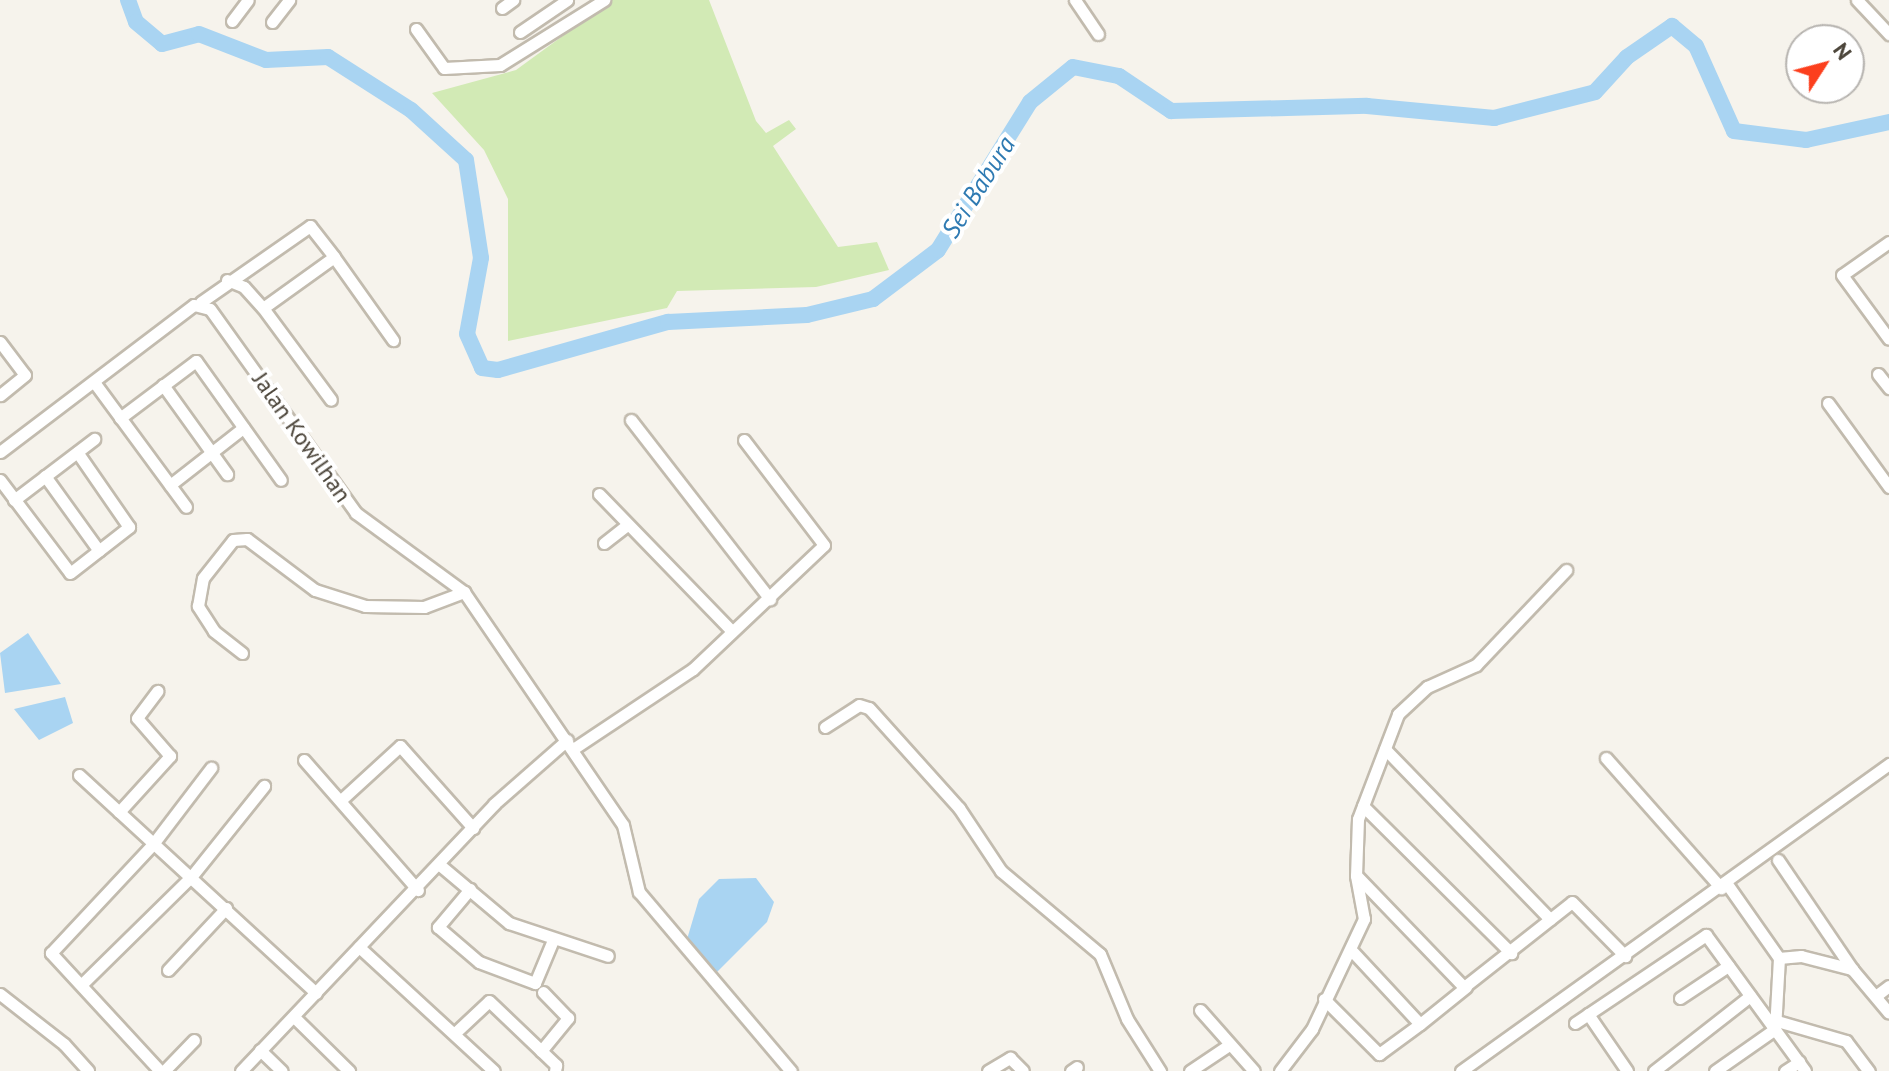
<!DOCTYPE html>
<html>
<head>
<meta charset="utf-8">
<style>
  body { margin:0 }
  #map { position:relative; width:1889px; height:1071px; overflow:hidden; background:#f6f3ec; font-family:"PT Sans",sans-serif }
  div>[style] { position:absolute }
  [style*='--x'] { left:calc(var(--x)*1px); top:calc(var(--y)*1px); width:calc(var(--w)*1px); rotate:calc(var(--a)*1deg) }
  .green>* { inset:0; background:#d2eab5 }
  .water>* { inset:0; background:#a9d4f2 }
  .river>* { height:16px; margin:-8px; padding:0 8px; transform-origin:8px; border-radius:8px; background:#a9d4f2 }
  .roads { filter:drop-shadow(2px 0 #c2bbae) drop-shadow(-2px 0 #c2bbae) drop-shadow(0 2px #c2bbae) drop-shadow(0 -2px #c2bbae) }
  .minor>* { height:11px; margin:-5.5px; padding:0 5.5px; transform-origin:5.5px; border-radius:5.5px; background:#fff }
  span { translate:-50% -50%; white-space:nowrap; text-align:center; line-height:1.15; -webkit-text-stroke:8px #fff; paint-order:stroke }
  .street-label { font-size:24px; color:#4b4439 }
  .water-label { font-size:26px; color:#2e7ab2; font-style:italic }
  .north { position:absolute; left:1785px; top:24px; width:80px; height:80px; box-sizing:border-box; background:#fff; border:2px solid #b7b4b0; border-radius:50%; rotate:54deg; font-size:22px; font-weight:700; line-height:32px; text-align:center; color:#4b4439 }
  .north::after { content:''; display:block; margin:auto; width:28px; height:36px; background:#fc3f1d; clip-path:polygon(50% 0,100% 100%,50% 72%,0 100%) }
</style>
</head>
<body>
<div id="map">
  <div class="green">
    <i style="clip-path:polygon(612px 0,709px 0,756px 121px,766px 133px,789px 120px,796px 129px,773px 146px,838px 247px,877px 242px,889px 270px,816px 287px,677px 291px,667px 308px,508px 341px,508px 199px,484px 150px,432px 93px,516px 70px)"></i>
  </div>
  <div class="water">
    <i style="clip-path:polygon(28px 633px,61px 684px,5px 693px,0 653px)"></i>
    <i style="clip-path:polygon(65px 697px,73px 723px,39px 740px,14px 709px)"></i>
    <i style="clip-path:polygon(756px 878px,774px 902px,767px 922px,714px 975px,685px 946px,699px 899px,719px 879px)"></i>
  </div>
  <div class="river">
    <i style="--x:128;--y:0;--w:23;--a:70"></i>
    <i style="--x:136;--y:22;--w:34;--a:40"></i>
    <i style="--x:162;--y:44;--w:38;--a:-15"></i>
    <i style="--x:199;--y:34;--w:72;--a:21.2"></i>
    <i style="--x:266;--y:60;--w:62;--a:-2.8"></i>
    <i style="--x:328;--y:57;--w:98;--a:32.6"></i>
    <i style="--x:411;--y:110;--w:74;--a:42.3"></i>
    <i style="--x:466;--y:160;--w:99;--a:81.3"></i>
    <i style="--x:481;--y:258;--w:77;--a:100.4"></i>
    <i style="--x:467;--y:334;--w:37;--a:66"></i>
    <i style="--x:482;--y:368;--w:16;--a:7"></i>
    <i style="--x:498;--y:370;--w:177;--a:-15.8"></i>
    <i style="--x:668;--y:322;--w:139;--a:-2.9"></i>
    <i style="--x:807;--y:315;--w:68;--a:-13.6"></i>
    <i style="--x:873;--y:299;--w:81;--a:-37"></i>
    <i style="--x:938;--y:250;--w:174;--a:-58.1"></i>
    <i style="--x:1030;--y:102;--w:55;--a:-39.1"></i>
    <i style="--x:1073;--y:67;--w:47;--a:11.1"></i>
    <i style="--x:1119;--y:76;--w:63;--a:33.9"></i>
    <i style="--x:1171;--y:111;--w:196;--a:-1.5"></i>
    <i style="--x:1367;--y:106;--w:128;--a:5.4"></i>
    <i style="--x:1494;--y:118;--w:104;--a:-14.4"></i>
    <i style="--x:1595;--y:92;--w:47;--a:-47.6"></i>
    <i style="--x:1627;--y:57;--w:55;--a:-34.6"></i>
    <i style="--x:1672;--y:26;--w:31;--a:40"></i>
    <i style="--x:1696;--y:46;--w:93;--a:65.9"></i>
    <i style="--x:1734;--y:131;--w:73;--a:7.1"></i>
    <i style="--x:1806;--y:140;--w:85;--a:-12.2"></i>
  </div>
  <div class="roads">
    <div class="minor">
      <i style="--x:1075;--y:0;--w:41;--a:55.9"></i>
      <i style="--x:1857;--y:0;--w:47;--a:46.7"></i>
      <i style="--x:502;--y:8;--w:14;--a:-36"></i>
      <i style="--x:232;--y:21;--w:26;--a:-53"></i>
      <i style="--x:272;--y:22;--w:28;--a:-52"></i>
      <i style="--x:416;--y:29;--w:48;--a:54.3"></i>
      <i style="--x:444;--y:68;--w:56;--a:-3.1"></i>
      <i style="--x:500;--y:65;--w:123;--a:-32"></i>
      <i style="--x:520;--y:32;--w:57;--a:-34.2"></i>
      <i style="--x:1889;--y:242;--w:57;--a:144.9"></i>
      <i style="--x:1842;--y:275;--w:79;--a:53.7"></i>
      <i style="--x:334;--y:257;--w:102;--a:54.6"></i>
      <i style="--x:227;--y:280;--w:18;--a:22"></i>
      <i style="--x:244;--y:287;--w:28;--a:48"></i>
      <i style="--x:263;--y:308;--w:114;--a:53.5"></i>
      <i style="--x:201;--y:302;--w:133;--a:-34.9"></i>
      <i style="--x:310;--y:226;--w:39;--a:52"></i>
      <i style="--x:334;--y:257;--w:87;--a:144.3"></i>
      <i style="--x:0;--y:342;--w:41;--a:52.9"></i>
      <i style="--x:25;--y:375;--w:32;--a:141"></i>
      <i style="--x:1878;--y:374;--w:18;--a:52"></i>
      <i style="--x:94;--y:382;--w:155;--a:53.6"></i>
      <i style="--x:163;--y:385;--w:110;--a:54.3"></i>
      <i style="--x:1828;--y:403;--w:104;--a:54"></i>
      <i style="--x:120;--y:418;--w:95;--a:-36.9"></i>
      <i style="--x:196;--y:361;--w:146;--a:54.5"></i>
      <i style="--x:631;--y:420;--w:227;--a:52.2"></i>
      <i style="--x:0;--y:452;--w:243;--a:-37.2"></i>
      <i style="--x:194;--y:305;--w:16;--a:14"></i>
      <i style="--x:210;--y:309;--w:251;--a:54.4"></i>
      <i style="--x:356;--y:513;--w:134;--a:36.2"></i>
      <i style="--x:464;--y:592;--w:282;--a:55.7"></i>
      <i style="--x:623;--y:825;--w:69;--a:76.6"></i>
      <i style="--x:639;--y:892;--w:235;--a:49.7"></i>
      <i style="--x:45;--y:476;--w:92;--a:54.2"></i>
      <i style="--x:0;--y:480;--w:116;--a:53"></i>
      <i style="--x:70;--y:573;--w:75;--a:-37.9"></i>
      <i style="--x:129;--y:527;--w:91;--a:-124.7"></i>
      <i style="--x:170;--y:485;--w:93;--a:-38"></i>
      <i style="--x:599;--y:494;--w:188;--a:45.9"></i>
      <i style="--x:14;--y:500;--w:101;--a:-37.3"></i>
      <i style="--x:604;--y:543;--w:29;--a:-38"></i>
      <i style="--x:242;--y:653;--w:36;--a:-142"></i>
      <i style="--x:214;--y:631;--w:30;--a:-123"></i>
      <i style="--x:198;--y:606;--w:28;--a:-80"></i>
      <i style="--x:203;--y:578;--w:48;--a:-51.7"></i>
      <i style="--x:233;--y:540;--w:14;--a:-4"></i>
      <i style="--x:247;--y:539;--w:85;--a:36.9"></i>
      <i style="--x:315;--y:590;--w:52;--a:17.7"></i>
      <i style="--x:365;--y:606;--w:59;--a:1"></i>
      <i style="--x:424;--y:607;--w:43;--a:-20.6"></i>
      <i style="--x:825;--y:727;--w:40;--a:-32.9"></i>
      <i style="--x:859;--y:705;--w:10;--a:17"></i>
      <i style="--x:869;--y:708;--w:135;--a:48"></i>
      <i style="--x:959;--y:808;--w:76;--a:56.3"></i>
      <i style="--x:1001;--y:871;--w:129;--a:40"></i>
      <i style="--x:1100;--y:954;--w:70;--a:67.4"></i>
      <i style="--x:1127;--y:1019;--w:62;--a:57.6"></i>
      <i style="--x:573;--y:749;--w:144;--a:-33.7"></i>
      <i style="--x:693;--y:669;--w:180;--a:-43.4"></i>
      <i style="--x:824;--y:545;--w:132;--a:-127.3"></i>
      <i style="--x:1385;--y:749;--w:237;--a:45.9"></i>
      <i style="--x:1606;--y:758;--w:174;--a:48.5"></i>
      <i style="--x:304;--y:760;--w:173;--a:48.8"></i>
      <i style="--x:79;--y:775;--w:322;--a:42.6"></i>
      <i style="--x:341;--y:800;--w:80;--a:-42.5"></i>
      <i style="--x:400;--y:746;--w:110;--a:48.3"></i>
      <i style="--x:1363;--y:806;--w:209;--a:44.8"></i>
      <i style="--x:119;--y:812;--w:76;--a:-47.7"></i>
      <i style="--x:170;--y:756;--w:50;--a:-131"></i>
      <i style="--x:137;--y:718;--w:34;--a:-53"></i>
      <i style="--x:1778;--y:860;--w:132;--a:55.8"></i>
      <i style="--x:441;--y:866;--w:89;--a:40"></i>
      <i style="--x:509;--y:923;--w:104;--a:18.4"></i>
      <i style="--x:1357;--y:876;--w:154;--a:46.1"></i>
      <i style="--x:1464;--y:987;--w:137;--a:-38.2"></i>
      <i style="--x:1572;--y:902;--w:76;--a:45.5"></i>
      <i style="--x:1727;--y:884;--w:90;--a:54.9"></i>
      <i style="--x:1779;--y:958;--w:71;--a:93.2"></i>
      <i style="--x:470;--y:889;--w:50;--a:130.1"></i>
      <i style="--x:438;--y:927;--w:54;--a:40.5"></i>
      <i style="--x:479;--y:962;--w:60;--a:20.6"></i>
      <i style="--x:535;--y:983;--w:47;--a:-67.3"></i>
      <i style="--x:359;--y:947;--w:183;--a:42.6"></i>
      <i style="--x:1353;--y:952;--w:98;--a:47.1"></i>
      <i style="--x:1420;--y:1024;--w:59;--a:-38.8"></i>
      <i style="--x:1779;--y:958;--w:22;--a:-5"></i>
      <i style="--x:1801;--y:956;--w:53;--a:14.3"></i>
      <i style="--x:1852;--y:969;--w:57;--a:49.9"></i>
      <i style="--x:168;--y:970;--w:85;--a:-46.9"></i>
      <i style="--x:83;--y:983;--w:151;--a:-44.5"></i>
      <i style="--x:191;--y:877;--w:117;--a:-51.3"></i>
      <i style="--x:0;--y:994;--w:81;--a:38"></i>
      <i style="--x:64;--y:1044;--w:36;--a:48"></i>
      <i style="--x:1877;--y:995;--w:15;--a:-37"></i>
      <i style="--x:1680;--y:998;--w:58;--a:-33.7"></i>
      <i style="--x:1324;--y:999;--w:78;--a:45"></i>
      <i style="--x:1379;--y:1054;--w:51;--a:-36.2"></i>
      <i style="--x:1200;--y:1010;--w:81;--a:48.5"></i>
      <i style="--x:1588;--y:1014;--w:69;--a:55.6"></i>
      <i style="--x:295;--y:1018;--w:76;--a:44.5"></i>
      <i style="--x:1777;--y:1021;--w:72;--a:16.2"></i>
      <i style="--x:1846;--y:1041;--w:38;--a:53"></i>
      <i style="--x:1575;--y:1023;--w:158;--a:-33.9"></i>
      <i style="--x:1706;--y:935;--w:168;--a:53.9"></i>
      <i style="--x:456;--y:1032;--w:45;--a:-43.2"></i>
      <i style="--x:489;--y:1001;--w:93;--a:43.7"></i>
      <i style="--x:556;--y:1065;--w:6;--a:99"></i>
      <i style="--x:260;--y:1050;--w:30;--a:44"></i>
      <i style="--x:541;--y:1051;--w:43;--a:-50.7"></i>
      <i style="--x:568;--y:1018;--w:36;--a:-134"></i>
      <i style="--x:160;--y:1071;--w:161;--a:-132.7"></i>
      <i style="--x:51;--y:953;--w:149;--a:-46.9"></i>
      <i style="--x:153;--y:844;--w:96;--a:-52.7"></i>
      <i style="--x:164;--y:1071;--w:43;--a:-45.9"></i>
      <i style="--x:241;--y:1071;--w:368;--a:-46.5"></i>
      <i style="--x:494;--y:804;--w:97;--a:-41.2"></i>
      <i style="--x:988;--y:1071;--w:26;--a:-31"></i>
      <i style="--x:1010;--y:1058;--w:18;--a:45"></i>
      <i style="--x:1071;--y:1071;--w:7;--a:-34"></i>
      <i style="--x:1190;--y:1071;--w:47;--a:-33.7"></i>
      <i style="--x:1280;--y:1071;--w:53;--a:-52.7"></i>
      <i style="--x:1312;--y:1029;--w:122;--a:-64.7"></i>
      <i style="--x:1364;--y:919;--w:44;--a:-100.5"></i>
      <i style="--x:1356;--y:876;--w:57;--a:-88"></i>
      <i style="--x:1358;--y:819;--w:112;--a:-69.1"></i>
      <i style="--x:1398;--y:714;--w:40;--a:-43"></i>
      <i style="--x:1427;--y:687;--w:54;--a:-24.2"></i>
      <i style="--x:1476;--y:665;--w:131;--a:-46.5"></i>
      <i style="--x:1461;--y:1071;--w:527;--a:-35.65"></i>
      <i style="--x:1654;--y:1071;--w:122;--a:-38"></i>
      <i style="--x:1715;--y:1071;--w:73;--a:-35"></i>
      <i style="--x:1785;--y:1071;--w:17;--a:-33"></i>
    </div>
  </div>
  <div class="street-label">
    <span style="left:302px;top:437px;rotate:55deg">Jalan Kowilhan</span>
  </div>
  <div class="water-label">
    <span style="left:978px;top:187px;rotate:-58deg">Sei Babura</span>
  </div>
  <div class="north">N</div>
</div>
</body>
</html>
